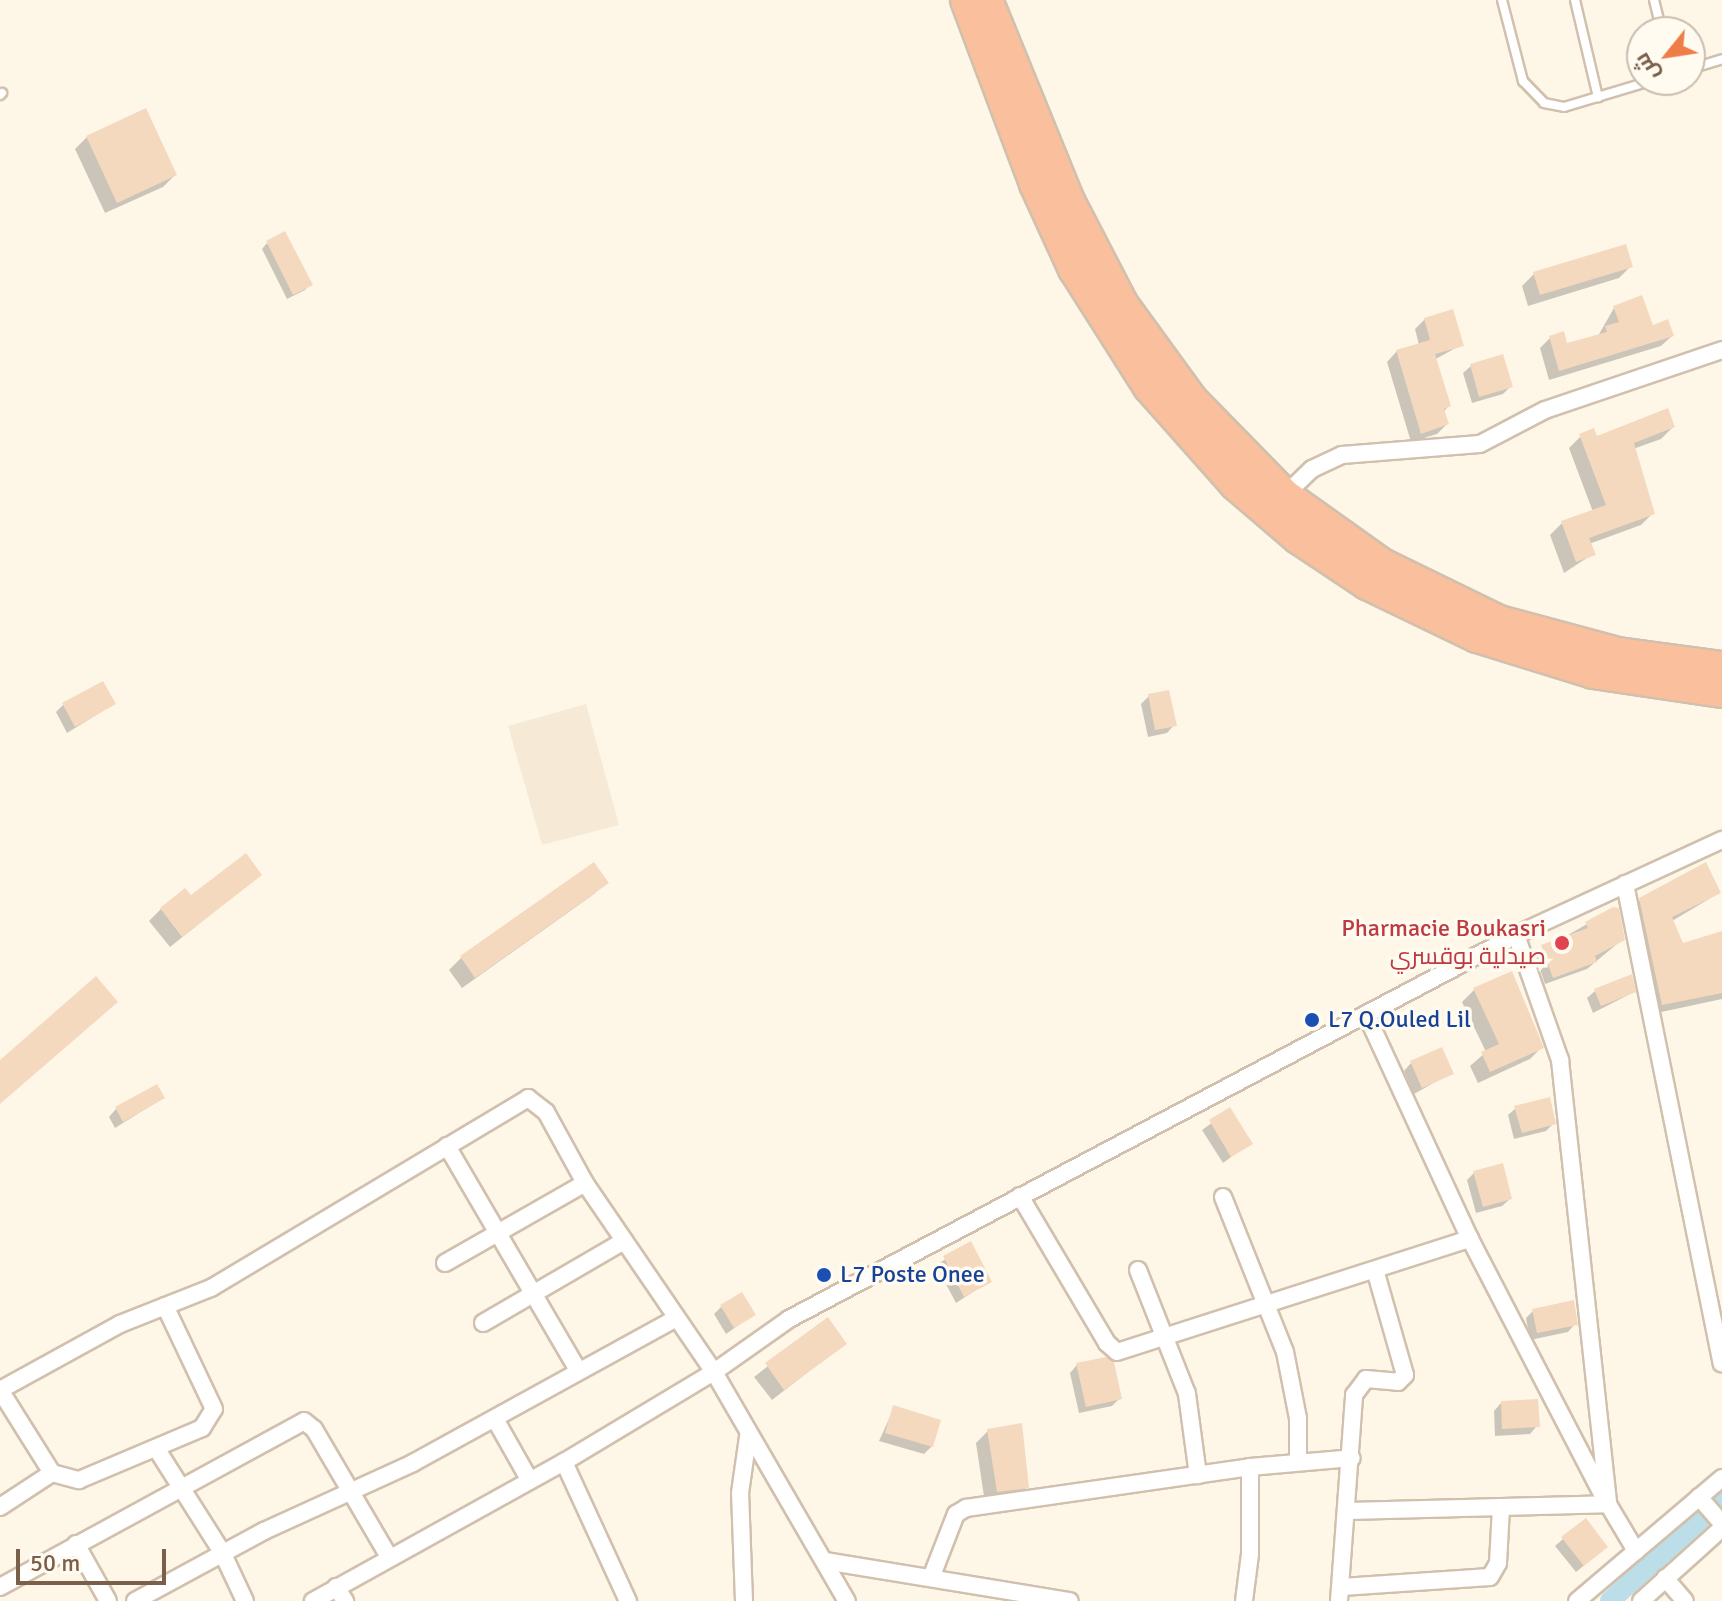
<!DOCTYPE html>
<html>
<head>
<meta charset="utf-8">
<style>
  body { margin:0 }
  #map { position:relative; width:1722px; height:1601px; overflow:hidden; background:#fef7e8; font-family:Signika,Cairo,sans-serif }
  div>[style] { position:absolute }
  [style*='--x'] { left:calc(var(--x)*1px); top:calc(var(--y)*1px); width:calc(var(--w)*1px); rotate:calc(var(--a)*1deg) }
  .residential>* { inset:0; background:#f6ead6 }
  .shadow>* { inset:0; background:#0003 }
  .canal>* { height:20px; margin:-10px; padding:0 10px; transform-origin:10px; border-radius:10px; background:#bbdee9 }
  .building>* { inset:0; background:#f5d9be }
  .roads { filter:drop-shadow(2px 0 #d1c0ad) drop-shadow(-2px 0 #d1c0ad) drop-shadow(0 2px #d1c0ad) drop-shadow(0 -2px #d1c0ad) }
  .lane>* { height:8px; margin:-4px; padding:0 4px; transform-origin:4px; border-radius:4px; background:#fff }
  .street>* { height:16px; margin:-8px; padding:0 8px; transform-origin:8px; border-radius:8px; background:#fff }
  .highway>* { height:30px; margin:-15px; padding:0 15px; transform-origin:15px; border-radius:15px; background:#fabf9d }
  .dots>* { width:22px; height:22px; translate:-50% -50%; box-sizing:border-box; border:4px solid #fffbf0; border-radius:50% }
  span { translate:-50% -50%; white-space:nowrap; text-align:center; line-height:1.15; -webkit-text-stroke:7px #fffbf0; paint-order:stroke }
  .health-label { font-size:24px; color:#be3a42 }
  .right { translate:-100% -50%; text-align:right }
  .transit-label { font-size:24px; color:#164399 }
  .left { translate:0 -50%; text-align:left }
  .north { position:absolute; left:1626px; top:16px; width:80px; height:80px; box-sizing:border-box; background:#fffbf0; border:2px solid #cabdae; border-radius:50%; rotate:240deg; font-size:22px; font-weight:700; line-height:32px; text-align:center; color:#7a604a }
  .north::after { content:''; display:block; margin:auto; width:28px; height:36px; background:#ed7e48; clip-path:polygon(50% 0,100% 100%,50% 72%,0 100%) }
  .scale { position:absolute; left:16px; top:1549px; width:150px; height:36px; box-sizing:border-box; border:4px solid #7a604a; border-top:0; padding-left:10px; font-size:24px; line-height:28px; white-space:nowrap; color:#7a604a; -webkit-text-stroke:6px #fffbf0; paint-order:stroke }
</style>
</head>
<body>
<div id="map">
  <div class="residential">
    <i style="clip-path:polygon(586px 704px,619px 825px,542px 845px,508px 726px)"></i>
  </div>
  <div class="shadow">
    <i style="clip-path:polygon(87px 137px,175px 175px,163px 187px,105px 213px,75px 149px)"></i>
    <i style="clip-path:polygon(267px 243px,310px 284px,305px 290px,287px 299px,262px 249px)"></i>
    <i style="clip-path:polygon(1631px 266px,1619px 278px,1528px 306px,1522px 286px,1534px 274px)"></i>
    <i style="clip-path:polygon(1614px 308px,1672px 336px,1661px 346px,1549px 380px,1540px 348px,1550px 338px,1566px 345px,1598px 336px)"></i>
    <i style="clip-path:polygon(1425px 319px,1461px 345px,1434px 360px,1449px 406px,1443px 412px,1447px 424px,1437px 434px,1411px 442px,1387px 362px,1397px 351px,1419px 345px,1415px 329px)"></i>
    <i style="clip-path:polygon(1471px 366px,1510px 387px,1503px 394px,1472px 403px,1463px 373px)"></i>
    <i style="clip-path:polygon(1673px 427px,1661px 439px,1633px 449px,1653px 513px,1641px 525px,1589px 544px,1593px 554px,1564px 573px,1550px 535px,1562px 523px,1593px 512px,1569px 448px,1581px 436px,1596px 438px)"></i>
    <i style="clip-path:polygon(1149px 696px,1174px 725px,1167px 733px,1148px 737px,1141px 704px)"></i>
    <i style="clip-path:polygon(64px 704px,114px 704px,67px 733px,56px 712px)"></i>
    <i style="clip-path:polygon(594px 865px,606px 883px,594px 894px,462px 988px,449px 970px,461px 958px)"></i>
    <i style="clip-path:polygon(260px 875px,170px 947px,149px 921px,161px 909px)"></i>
    <i style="clip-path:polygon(1719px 893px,1672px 921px,1682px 945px,1722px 933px,1722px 999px,1652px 1014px,1630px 911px,1640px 900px)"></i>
    <i style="clip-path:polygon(1587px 924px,1623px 939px,1587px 969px,1545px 984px,1535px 954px)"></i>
    <i style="clip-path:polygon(1474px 990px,1542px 1047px,1530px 1059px,1478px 1083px,1470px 1066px,1486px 1052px,1462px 1002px)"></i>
    <i style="clip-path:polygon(1595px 991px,1634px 992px,1593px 1013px,1587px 998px)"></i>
    <i style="clip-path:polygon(1411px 1063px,1451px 1073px,1414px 1094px,1404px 1071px)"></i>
    <i style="clip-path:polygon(163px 1098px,115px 1128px,109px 1117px,116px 1109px)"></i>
    <i style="clip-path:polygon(1516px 1108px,1554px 1123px,1546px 1131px,1514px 1139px,1508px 1115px)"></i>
    <i style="clip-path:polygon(1230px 1110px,1250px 1143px,1223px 1163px,1202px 1130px)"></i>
    <i style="clip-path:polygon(1474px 1173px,1510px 1199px,1502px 1206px,1476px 1213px,1467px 1180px)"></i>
    <i style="clip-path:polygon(970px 1244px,990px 1281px,956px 1303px,936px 1265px)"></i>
    <i style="clip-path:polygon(721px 1307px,753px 1315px,726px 1334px,714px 1314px)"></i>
    <i style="clip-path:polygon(1533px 1311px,1575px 1324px,1568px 1332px,1530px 1340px,1526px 1318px)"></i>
    <i style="clip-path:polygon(827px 1320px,844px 1344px,772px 1400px,754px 1377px)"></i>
    <i style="clip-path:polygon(1077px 1365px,1120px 1398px,1112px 1406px,1079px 1413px,1070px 1373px)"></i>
    <i style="clip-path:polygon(1501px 1403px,1537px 1426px,1530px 1434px,1495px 1436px,1494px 1411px)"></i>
    <i style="clip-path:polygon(894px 1408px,932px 1446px,924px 1454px,879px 1441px)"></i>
    <i style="clip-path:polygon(988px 1431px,1027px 1487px,1015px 1499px,985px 1503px,976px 1443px)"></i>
    <i style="clip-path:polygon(1563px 1539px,1598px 1554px,1576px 1572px,1555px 1546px)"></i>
  </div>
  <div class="canal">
    <i style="--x:1610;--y:1601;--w:151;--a:-42"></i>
  </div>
  <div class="building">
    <i style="clip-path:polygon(146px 108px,177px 175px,117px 203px,86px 136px)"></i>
    <i style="clip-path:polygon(285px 231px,313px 285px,293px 295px,266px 241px)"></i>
    <i style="clip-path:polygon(1626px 244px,1633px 267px,1540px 295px,1533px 272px)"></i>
    <i style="clip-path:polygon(1642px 295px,1653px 325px,1668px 319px,1674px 336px,1559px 371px,1549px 336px,1564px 331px,1567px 343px,1607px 332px,1605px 326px,1619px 322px,1613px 306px)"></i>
    <i style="clip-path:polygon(1453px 309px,1464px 346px,1435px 354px,1451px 406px,1444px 409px,1449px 424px,1421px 434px,1396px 350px,1430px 340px,1424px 318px)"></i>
    <i style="clip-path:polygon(1503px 354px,1513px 387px,1479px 397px,1470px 364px)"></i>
    <i style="clip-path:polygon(1668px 408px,1675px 427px,1634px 443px,1655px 514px,1589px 538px,1596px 555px,1576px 562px,1561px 521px,1606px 505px,1579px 434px,1594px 428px,1597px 436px)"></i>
    <i style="clip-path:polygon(103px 681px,116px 704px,75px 727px,62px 703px)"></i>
    <i style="clip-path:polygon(1169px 690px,1177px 726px,1155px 730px,1148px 694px)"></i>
    <i style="clip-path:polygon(246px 853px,262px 875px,182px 937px,160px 908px,185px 888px,191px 895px)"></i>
    <i style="clip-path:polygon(594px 862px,609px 883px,475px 978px,460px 956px)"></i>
    <i style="clip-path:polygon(1706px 862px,1721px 893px,1672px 917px,1683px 943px,1722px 931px,1722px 993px,1662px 1005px,1639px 898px)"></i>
    <i style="clip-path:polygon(1613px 907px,1619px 908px,1625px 940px,1595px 956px,1597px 962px,1553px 978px,1541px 945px,1588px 928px,1585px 922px)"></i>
    <i style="clip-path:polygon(1512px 971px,1544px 1048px,1490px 1072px,1481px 1052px,1499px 1044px,1473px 988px)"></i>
    <i style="clip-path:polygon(1632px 974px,1636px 992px,1601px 1006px,1594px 989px)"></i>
    <i style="clip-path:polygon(96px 976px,118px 1002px,0 1104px,0 1060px)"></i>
    <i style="clip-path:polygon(1442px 1047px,1454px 1074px,1422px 1088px,1410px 1061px)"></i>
    <i style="clip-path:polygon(157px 1084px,165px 1098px,123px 1122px,115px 1107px)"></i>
    <i style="clip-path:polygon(1550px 1097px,1556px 1124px,1522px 1133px,1514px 1106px)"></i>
    <i style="clip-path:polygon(1230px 1107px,1253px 1144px,1231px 1157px,1209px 1120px)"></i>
    <i style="clip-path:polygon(1503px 1163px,1512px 1199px,1483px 1207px,1473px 1171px)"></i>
    <i style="clip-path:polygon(971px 1241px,992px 1282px,964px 1297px,943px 1256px)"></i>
    <i style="clip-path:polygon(742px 1292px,756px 1315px,734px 1328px,720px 1305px)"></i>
    <i style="clip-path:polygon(1574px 1300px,1578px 1325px,1537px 1333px,1532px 1309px)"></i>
    <i style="clip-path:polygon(828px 1317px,847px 1344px,784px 1390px,765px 1363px)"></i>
    <i style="clip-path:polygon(1106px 1357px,1114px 1362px,1122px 1399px,1086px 1407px,1076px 1363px)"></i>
    <i style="clip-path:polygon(1538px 1399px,1540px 1427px,1502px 1429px,1501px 1401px)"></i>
    <i style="clip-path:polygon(893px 1405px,941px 1420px,933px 1447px,885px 1433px)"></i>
    <i style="clip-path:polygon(1022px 1423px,1029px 1488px,997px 1492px,987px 1429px)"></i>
    <i style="clip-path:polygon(1586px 1518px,1608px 1547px,1584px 1566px,1561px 1537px)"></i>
  </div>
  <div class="roads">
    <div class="lane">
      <i style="--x:1502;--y:0;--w:84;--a:75.5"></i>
      <i style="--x:1523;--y:81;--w:30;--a:46"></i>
      <i style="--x:1544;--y:103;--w:20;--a:11"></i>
      <i style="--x:1564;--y:107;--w:94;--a:-16.7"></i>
      <i style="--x:1575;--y:0;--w:100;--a:76.7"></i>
      <i style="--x:1654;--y:0;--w:33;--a:76"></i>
      <i style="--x:1690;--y:69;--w:34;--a:-17"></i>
      <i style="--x:0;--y:95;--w:3;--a:-45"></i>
    </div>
    <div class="street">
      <i style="--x:1285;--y:495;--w:37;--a:-44"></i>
      <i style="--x:1312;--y:469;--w:33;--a:-25"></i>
      <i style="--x:1342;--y:455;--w:138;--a:-4.6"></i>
      <i style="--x:1480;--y:444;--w:73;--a:-27.6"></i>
      <i style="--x:1545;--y:410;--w:187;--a:-18.7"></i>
      <i style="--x:1625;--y:884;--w:489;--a:78.6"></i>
      <i style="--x:1516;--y:935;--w:133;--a:70.6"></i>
      <i style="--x:1560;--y:1060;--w:447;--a:83.8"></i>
      <i style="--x:1366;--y:1014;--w:248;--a:65.2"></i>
      <i style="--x:1470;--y:1239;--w:291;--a:62.6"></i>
      <i style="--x:447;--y:1146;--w:259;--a:59.7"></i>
      <i style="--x:1020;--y:1196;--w:171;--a:59.4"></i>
      <i style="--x:1107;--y:1343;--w:13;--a:42"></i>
      <i style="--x:1117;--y:1352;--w:371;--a:-17.8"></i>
      <i style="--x:1223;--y:1197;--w:167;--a:68.2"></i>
      <i style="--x:1285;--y:1352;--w:67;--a:78.9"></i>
      <i style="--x:1298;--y:1418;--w:43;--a:90"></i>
      <i style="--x:445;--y:1263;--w:161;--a:-29.7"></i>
      <i style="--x:1138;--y:1270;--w:133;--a:68.4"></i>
      <i style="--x:1187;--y:1394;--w:82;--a:82.3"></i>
      <i style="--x:483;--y:1323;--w:163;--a:-30.2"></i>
      <i style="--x:0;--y:1390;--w:137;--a:-28.8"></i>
      <i style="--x:120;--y:1324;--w:98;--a:-21.6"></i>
      <i style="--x:211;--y:1288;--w:370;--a:-30.9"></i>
      <i style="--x:528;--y:1098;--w:23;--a:38"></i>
      <i style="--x:546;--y:1112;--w:81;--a:61.2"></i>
      <i style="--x:585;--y:1183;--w:229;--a:55.7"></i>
      <i style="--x:714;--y:1372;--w:265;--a:59.9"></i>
      <i style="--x:0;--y:1390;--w:98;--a:57.9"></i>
      <i style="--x:52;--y:1473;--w:28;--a:15"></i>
      <i style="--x:79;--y:1480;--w:134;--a:-22.9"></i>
      <i style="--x:202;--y:1428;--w:22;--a:-58"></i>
      <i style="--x:214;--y:1409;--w:114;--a:-115.4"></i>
      <i style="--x:495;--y:1419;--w:69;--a:60.5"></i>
      <i style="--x:156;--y:1448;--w:123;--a:57.6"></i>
      <i style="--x:222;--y:1552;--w:54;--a:64.9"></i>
      <i style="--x:564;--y:1462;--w:153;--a:65.3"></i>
      <i style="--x:1699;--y:1497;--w:35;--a:49"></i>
      <i style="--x:0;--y:1507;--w:62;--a:-33.2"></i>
      <i style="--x:1347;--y:1511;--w:261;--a:-1.5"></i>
      <i style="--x:1608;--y:1504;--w:55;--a:59.2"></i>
      <i style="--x:76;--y:1544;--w:65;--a:60.7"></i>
      <i style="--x:825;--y:1561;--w:248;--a:9.3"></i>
      <i style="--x:931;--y:1578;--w:69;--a:-68.7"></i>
      <i style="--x:956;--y:1514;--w:12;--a:-31"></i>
      <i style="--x:966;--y:1508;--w:287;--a:-8.2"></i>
      <i style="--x:1250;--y:1467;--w:102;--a:-5"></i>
      <i style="--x:1665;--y:1578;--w:30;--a:49"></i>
      <i style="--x:0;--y:1587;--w:346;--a:-28.6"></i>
      <i style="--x:304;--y:1421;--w:13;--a:39"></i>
      <i style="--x:314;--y:1429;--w:148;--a:59.6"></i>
      <i style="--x:336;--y:1587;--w:17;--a:57"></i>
      <i style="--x:1342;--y:1587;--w:148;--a:-3.9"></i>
      <i style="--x:1490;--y:1577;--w:16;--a:-60"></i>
      <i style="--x:1498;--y:1563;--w:56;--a:-86.9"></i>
      <i style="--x:135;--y:1601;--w:147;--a:-28.5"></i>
      <i style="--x:264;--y:1531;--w:164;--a:-24.5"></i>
      <i style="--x:413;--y:1463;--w:299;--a:-28.8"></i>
      <i style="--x:313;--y:1601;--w:287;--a:-29"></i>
      <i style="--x:564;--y:1462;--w:175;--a:-31"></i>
      <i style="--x:714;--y:1372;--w:92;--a:-35.2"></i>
      <i style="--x:789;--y:1319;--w:822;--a:-27.84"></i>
      <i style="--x:1516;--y:935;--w:227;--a:-24.8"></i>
      <i style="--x:744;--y:1601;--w:108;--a:-92.1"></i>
      <i style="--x:740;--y:1493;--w:57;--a:-81.9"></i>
      <i style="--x:1244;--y:1601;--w:47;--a:-82.7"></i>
      <i style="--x:1250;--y:1554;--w:87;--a:-90"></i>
      <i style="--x:1339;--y:1601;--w:207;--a:-85.8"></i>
      <i style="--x:1354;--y:1395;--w:20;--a:-53"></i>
      <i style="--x:1366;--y:1379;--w:32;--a:5"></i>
      <i style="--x:1398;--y:1382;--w:10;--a:-45"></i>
      <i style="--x:1405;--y:1375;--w:109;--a:-105.9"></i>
      <i style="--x:1577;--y:1601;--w:190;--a:-40.3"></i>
      <i style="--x:1641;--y:1601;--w:109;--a:-42"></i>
    </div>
    <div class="highway">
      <i style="--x:966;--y:0;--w:197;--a:69.4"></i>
      <i style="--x:1035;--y:184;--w:94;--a:65.4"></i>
      <i style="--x:1074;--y:269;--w:140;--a:57.6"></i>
      <i style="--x:1149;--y:387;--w:130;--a:48.4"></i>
      <i style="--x:1235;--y:484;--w:83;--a:40.6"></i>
      <i style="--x:1298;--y:538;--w:83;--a:33.7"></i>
      <i style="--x:1367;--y:584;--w:122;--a:25.7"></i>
      <i style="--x:1477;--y:637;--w:121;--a:17.2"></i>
      <i style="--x:1593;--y:673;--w:130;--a:8.4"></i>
      <i style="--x:987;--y:0;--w:217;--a:67.8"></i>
      <i style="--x:1069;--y:201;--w:117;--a:62.6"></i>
      <i style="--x:1123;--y:305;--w:117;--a:54"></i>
      <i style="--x:1192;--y:400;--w:133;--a:45.6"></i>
      <i style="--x:1285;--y:495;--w:119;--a:35.4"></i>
      <i style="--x:1382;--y:564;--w:130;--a:26"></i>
      <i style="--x:1499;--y:621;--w:123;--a:15.1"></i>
      <i style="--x:1618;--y:653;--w:105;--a:7.7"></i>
    </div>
  </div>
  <div class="dots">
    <i style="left:1562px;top:943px;background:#e0444e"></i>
    <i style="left:1312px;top:1020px;background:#1a4fb4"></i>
    <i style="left:824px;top:1275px;background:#1a4fb4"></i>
  </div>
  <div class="health-label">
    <span class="right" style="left:1546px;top:943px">Pharmacie Boukasri<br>صيدلية بوقسري</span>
  </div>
  <div class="transit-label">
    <span class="left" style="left:1328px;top:1020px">L7 Q.Ouled Lil</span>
    <span class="left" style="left:840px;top:1275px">L7 Poste Onee</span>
  </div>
  <div class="north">ش</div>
  <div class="scale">50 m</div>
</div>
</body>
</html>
